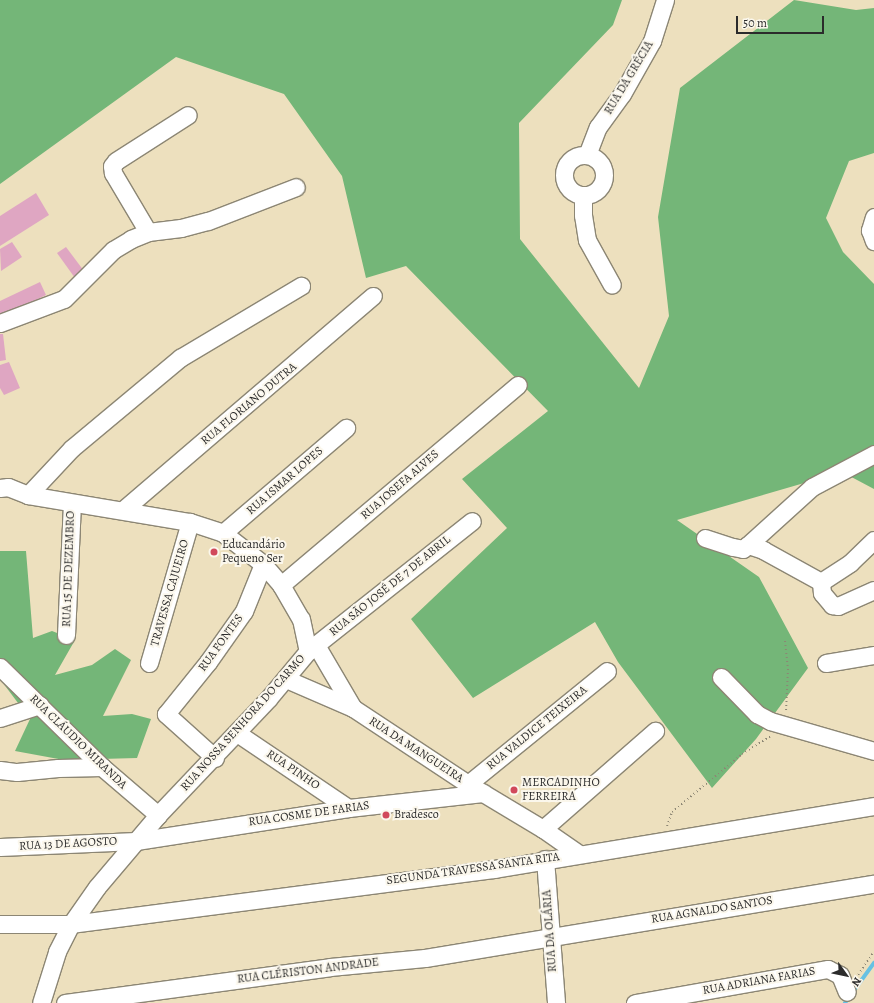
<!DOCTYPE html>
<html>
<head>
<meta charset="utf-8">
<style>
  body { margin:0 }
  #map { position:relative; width:874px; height:1003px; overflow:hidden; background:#ede0be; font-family:Alegreya,serif }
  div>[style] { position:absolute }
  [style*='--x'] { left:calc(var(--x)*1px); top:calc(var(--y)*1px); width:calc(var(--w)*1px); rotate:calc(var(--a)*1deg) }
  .forest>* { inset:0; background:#74b678 }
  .stream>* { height:3.5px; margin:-1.75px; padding:0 1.75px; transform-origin:1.75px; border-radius:1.75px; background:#66c1e3 }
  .building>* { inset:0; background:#dfa6c2 }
  .path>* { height:2px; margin-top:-1px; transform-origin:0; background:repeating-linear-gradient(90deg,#8c8674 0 1px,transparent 0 4px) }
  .roads { filter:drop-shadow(1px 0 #8c8674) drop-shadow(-1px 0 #8c8674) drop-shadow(0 1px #8c8674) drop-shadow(0 -1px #8c8674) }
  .minor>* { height:17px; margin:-8.5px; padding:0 8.5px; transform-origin:8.5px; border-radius:8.5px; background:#fff }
  .minor>.ring { margin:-8.5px; padding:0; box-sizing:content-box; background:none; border:17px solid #fff; border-radius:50% }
  .dots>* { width:11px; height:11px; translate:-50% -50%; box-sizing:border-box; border:2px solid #fbf7ec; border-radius:50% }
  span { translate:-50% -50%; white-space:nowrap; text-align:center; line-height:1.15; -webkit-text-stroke:4px #fbf7ec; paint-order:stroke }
  .street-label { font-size:12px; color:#2b2b2b }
  .poi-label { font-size:12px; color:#2b2b2b }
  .left { translate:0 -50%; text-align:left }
  .north { position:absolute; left:826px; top:955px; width:40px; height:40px; -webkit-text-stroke:3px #fbf7ec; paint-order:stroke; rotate:123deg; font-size:11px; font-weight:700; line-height:16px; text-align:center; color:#2b2b2b }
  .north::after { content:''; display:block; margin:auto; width:14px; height:18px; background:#2b2b2b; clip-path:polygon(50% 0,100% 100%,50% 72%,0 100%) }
  .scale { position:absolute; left:736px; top:16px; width:88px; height:18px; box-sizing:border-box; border:2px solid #2b2b2b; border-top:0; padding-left:5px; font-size:12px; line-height:14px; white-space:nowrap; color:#2b2b2b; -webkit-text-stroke:3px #fbf7ec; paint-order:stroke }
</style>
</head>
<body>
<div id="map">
  <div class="forest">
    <i style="clip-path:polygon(0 0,622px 0,613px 25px,519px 123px,520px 239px,639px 388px,669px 316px,658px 217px,680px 88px,794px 0,856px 10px,874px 8px,874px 153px,849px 161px,826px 218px,843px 252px,874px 284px,874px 489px,842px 472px,677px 520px,759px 577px,808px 668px,756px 739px,712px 788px,618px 662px,595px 622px,473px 698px,411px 619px,507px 528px,462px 479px,548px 411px,406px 266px,366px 278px,342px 176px,284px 94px,176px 57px,0 184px)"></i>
    <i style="clip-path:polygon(0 551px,26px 551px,33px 638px,52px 631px,75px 640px,55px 675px,92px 665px,115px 649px,131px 660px,103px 716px,132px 714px,151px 719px,137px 758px,64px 760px,15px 751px,30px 719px,0 679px)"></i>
  </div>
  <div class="stream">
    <i style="--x:845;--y:1003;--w:49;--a:-54.1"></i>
  </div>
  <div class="building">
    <i style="clip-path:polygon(36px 193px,49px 215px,0 246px,0 216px)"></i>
    <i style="clip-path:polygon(12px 242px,22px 257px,1px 271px,0 249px)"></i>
    <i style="clip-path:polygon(66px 247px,84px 271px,75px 278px,57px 253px)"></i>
    <i style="clip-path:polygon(40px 282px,46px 295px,0 318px,0 301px)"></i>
    <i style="clip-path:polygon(0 334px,3px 334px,6px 360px,0 361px)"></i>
    <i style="clip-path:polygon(9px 362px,20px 388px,4px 395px,0 388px,0 365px)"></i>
  </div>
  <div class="path">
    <i style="--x:785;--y:641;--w:28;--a:84"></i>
    <i style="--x:788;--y:669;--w:43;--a:92.7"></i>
    <i style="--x:667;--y:826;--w:15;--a:-70"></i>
    <i style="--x:672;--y:812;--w:91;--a:-39.6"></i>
    <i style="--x:742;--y:754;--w:34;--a:-32"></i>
    <i style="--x:856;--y:978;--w:32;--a:-56"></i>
  </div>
  <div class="roads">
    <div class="minor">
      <i class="ring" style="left:564px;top:155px;width:23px;height:23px"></i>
      <i style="--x:587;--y:155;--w:30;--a:-69"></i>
      <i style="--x:598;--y:127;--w:41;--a:-54"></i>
      <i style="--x:622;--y:94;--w:61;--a:-60.5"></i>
      <i style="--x:652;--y:41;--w:43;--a:-72.4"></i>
      <i style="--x:583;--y:195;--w:20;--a:90"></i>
      <i style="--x:583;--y:215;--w:25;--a:81"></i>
      <i style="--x:587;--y:240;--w:51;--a:60.9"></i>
      <i style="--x:874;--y:217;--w:14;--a:107"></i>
      <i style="--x:870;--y:230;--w:12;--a:70"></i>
      <i style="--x:148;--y:232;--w:69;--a:-120.7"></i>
      <i style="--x:113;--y:173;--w:7;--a:-98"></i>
      <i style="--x:112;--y:166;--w:6;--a:-51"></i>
      <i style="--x:116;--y:161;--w:85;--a:-32.6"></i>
      <i style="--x:0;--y:323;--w:68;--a:-20.6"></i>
      <i style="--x:64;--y:299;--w:69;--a:-45"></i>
      <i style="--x:113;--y:250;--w:21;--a:-31"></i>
      <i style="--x:131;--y:239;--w:18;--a:-22"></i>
      <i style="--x:148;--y:232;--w:33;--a:-7"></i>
      <i style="--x:181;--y:228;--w:28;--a:-15"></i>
      <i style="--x:208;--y:221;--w:94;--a:-21.1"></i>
      <i style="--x:0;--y:488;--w:8;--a:-7"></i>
      <i style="--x:8;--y:487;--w:22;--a:22"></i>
      <i style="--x:28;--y:495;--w:164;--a:9.5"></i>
      <i style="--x:190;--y:522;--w:35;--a:18"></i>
      <i style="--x:223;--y:533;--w:51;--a:37.8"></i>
      <i style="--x:263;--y:564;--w:28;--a:49"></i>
      <i style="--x:281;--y:585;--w:39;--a:60"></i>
      <i style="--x:301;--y:619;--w:33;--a:78"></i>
      <i style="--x:308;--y:651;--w:62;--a:129.8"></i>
      <i style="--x:268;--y:699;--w:160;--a:133.5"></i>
      <i style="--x:158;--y:815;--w:94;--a:130.3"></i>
      <i style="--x:97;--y:887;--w:45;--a:125.1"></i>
      <i style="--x:71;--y:924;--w:31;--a:117"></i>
      <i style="--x:57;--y:952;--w:53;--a:107.4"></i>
      <i style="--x:28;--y:495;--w:64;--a:-46.9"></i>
      <i style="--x:72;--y:448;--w:141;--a:-39.8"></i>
      <i style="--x:180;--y:358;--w:141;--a:-30.8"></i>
      <i style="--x:123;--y:510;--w:329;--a:-40.6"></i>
      <i style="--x:223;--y:533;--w:162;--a:-40.5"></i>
      <i style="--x:705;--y:538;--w:29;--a:18"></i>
      <i style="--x:733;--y:547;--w:10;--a:11"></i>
      <i style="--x:743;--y:549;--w:6;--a:-39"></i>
      <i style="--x:748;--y:545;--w:16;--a:18"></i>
      <i style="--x:763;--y:550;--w:66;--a:28.9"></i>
      <i style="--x:748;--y:545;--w:86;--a:-42.2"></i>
      <i style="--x:812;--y:487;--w:70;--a:-28"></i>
      <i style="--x:821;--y:582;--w:11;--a:85"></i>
      <i style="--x:822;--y:593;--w:16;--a:50"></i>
      <i style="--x:832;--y:605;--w:6;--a:9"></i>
      <i style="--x:838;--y:606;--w:39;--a:-24"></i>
      <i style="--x:821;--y:582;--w:35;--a:-33"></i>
      <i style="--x:850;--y:563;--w:33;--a:-44"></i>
      <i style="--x:281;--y:585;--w:310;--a:-40.2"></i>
      <i style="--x:66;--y:635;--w:132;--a:-87.4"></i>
      <i style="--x:316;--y:645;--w:73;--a:59.6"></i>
      <i style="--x:308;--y:651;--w:209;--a:-38.4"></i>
      <i style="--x:149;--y:663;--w:147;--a:-73.8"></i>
      <i style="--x:826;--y:663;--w:49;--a:-9.5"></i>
      <i style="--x:0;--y:667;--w:143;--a:44.4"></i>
      <i style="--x:102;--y:767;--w:74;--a:40.6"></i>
      <i style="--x:721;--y:677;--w:52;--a:45.8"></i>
      <i style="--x:757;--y:714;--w:15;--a:28"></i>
      <i style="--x:770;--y:721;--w:108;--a:16.1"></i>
      <i style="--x:286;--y:679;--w:73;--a:23.4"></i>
      <i style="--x:353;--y:708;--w:138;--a:33.5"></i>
      <i style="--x:468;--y:784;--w:87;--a:31"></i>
      <i style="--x:0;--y:718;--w:42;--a:-18"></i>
      <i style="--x:237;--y:733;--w:134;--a:34"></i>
      <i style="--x:215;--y:758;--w:66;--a:-138.1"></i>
      <i style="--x:166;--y:714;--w:67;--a:-51.1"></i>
      <i style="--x:208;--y:662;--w:62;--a:-54.8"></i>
      <i style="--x:244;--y:611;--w:51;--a:-68"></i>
      <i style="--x:0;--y:770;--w:17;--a:7"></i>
      <i style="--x:17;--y:772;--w:41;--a:-5.6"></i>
      <i style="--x:58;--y:768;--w:44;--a:-1.3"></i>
      <i style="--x:468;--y:784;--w:179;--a:-39.1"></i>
      <i style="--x:0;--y:847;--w:136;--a:-2.5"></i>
      <i style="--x:136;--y:841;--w:215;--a:-8.8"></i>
      <i style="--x:348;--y:808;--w:136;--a:-6.3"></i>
      <i style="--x:579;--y:854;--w:44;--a:-145.2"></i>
      <i style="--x:543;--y:829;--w:149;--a:-41.2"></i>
      <i style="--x:545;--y:859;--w:144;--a:85.6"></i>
      <i style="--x:0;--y:924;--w:71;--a:0"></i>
      <i style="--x:71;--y:924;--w:427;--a:-7.4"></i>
      <i style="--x:494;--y:869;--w:385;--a:-9.4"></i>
      <i style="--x:65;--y:1003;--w:267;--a:-7.7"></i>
      <i style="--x:330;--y:967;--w:95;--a:-5.4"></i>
      <i style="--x:425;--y:958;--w:455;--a:-9.4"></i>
      <i style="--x:635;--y:1003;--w:196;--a:-10"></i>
      <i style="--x:828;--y:969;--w:13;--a:27"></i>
      <i style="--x:840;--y:975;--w:18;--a:68"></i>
    </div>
  </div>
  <div class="dots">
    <i style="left:214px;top:552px;background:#d1495b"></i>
    <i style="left:514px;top:790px;background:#d1495b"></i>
    <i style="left:386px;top:815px;background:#d1495b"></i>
  </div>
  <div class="street-label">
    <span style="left:629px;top:78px;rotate:-59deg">RUA DA GRÉCIA</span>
    <span style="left:249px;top:404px;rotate:-40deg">RUA FLORIANO DUTRA</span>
    <span style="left:285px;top:481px;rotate:-41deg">RUA ISMAR LOPES</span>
    <span style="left:400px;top:485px;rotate:-41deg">RUA JOSEFA ALVES</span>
    <span style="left:69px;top:569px;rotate:-88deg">RUA 15 DE DEZEMBRO</span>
    <span style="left:390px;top:586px;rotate:-39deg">RUA SÃO JOSÉ DE 7 DE ABRIL</span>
    <span style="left:170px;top:593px;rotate:-74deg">TRAVESSA CAJUEIRO</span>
    <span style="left:221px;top:643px;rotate:-54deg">RUA FONTES</span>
    <span style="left:243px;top:723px;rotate:-48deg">RUA NOSSA SENHORA DO CARMO</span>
    <span style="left:537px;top:728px;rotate:-39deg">RUA VALDICE TEIXEIRA</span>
    <span style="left:78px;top:742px;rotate:44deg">RUA CLÁUDIO MIRANDA</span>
    <span style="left:416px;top:750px;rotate:33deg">RUA DA MANGUEIRA</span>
    <span style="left:293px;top:770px;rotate:34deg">RUA PINHO</span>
    <span style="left:309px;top:814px;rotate:-8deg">RUA COSME DE FARIAS</span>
    <span style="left:68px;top:844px;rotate:-3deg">RUA 13 DE AGOSTO</span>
    <span style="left:473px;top:869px;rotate:-8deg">SEGUNDA TRAVESSA SANTA RITA</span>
    <span style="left:712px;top:910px;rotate:-9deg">RUA AGNALDO SANTOS</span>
    <span style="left:550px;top:931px;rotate:-94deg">RUA DA OLÁRIA</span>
    <span style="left:308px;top:971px;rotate:-7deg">RUA CLÉRISTON ANDRADE</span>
    <span style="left:759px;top:981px;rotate:-10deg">RUA ADRIANA FARIAS</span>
  </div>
  <div class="poi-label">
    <span class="left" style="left:222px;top:552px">Educandário<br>Pequeno Ser</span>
    <span class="left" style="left:522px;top:790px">MERCADINHO<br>FERREIRA</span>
    <span class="left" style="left:394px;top:815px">Bradesco</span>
  </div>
  <div class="north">N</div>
  <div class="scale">50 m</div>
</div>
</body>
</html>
